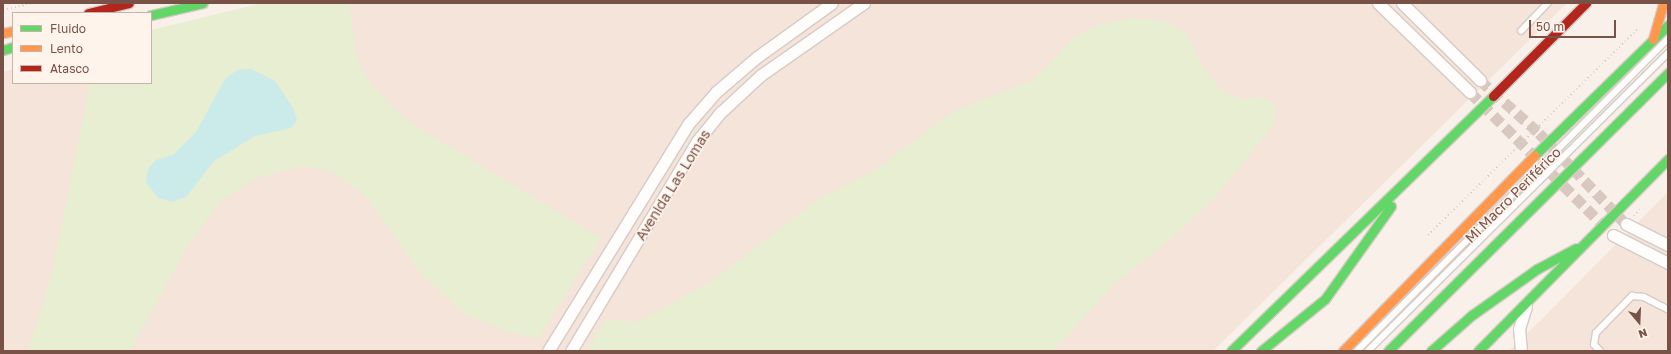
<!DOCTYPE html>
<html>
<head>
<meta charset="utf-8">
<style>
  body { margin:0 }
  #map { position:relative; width:1671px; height:354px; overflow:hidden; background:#f8f0e9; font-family:"Golos Text",sans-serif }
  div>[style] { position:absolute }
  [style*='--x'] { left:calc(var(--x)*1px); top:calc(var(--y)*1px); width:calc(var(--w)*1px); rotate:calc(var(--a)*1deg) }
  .residential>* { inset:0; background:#f4e4d9 }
  .green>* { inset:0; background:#e7eed2 }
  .water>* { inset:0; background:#caebe9 }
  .street-tunnel>* { height:11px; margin-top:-5.5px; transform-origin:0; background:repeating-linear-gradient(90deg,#d8c8c0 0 11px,transparent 0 16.5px) }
  .path>* { height:2px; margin-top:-1px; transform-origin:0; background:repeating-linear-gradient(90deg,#dacfcb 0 1px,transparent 0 4px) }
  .roads { filter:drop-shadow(1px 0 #d6cbc6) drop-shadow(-1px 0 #d6cbc6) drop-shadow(0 1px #d6cbc6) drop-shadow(0 -1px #d6cbc6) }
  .lane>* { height:5.5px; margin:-2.75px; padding:0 2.75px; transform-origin:2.75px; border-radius:2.75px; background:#fefdfc }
  .street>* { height:11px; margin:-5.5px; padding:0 5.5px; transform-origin:5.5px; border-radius:5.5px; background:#fefdfc }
  .fast>* { height:9px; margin:-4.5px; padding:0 4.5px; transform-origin:4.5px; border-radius:4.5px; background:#63d668 }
  .slow>* { height:9px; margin:-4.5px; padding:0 4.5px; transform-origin:4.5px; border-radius:4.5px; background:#ff974d }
  .jam>* { height:9px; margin:-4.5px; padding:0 4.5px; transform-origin:4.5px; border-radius:4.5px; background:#b3261e }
  span { translate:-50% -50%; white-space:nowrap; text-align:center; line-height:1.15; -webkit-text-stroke:3px #fff4eb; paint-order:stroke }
  .street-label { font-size:14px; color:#785147 }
  .frame { position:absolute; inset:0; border:4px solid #785147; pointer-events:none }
  .legend { position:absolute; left:12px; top:12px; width:140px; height:72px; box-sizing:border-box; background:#fff4eb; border:1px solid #c9b3a9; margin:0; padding:5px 7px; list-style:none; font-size:12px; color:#785147 }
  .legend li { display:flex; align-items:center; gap:8px; height:20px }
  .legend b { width:20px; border:1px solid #c9b3a9 }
  .north { position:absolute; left:1619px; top:302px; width:40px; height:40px; -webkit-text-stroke:3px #fff4eb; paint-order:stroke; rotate:161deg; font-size:11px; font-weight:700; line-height:16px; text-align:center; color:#785147 }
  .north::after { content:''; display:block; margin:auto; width:14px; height:18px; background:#785147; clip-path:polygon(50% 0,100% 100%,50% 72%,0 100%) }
  .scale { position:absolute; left:1529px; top:20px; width:87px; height:18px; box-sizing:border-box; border:2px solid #785147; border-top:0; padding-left:5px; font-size:12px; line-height:14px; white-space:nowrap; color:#785147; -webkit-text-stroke:3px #fff4eb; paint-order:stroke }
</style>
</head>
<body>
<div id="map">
  <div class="residential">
    <i style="clip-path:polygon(292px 3px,1567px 3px,1213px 351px,3px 351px,3px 72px,13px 69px,13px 83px,151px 83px)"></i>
    <i style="clip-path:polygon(1668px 192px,1668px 351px,1509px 351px,1542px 319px)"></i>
  </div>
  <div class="green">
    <i style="clip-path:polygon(263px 3px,349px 3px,356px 56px,368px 81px,404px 119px,601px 238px,538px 339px,512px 333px,465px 314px,422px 275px,365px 196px,333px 172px,303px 166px,256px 178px,220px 202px,189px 244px,130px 351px,28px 351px,53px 269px,90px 83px,151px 83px,151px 30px)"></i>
    <i style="clip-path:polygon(1133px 18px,1162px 20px,1186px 33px,1203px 67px,1222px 92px,1242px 99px,1263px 97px,1276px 106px,1274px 124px,1214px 199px,1166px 243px,1113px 285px,1054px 351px,587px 351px,605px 320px,637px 322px,673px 303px,716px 278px,817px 200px,877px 169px,952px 112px,1033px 80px,1075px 37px,1099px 25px)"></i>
  </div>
  <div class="water">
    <i style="clip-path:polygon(251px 69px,275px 81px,293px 108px,297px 120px,291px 128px,255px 136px,214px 161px,186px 197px,173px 202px,158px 198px,146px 182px,148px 169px,156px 160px,173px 155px,196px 132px,225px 79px,237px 70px)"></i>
  </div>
  <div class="street-tunnel">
    <i style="--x:1480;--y:80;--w:79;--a:41.9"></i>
    <i style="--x:1539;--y:133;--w:126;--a:46.3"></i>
    <i style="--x:1470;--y:92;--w:195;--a:45"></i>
  </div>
  <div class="path">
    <i style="--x:3;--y:10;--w:31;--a:-13"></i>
    <i style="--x:1634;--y:216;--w:11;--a:-52"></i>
    <i style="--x:1428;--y:235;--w:296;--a:-44.5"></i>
  </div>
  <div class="roads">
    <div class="lane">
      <i style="--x:1521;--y:31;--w:39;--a:-46"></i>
      <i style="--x:1357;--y:351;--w:441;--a:-45.1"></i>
      <i style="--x:1368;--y:351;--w:423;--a:-44.8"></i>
      <i style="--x:1600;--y:351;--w:8;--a:-135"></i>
      <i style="--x:1594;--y:345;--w:12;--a:-81"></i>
      <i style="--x:1596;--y:333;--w:52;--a:-45.8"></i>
      <i style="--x:1632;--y:296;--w:12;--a:5"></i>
      <i style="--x:1644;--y:297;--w:27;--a:27"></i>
    </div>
    <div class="street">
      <i style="--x:1378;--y:3;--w:128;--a:44.1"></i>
      <i style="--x:1402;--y:3;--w:110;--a:44.6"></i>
      <i style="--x:1626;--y:224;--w:47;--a:26.6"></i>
      <i style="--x:1613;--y:235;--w:62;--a:27"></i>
      <i style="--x:548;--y:351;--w:268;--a:-58.3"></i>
      <i style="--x:689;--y:123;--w:41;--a:-48.9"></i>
      <i style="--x:716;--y:92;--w:54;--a:-40.5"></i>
      <i style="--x:757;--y:57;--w:92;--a:-35.8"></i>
      <i style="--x:571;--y:351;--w:246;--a:-59"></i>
      <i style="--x:698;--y:140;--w:36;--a:-51"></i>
      <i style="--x:721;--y:112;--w:54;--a:-42.8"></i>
      <i style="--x:761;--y:75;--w:126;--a:-35"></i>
      <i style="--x:1521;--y:351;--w:22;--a:-95"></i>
      <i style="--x:1519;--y:329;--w:24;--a:-73"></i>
    </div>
    <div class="fast">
      <i style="--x:151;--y:15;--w:53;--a:-13"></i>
      <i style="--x:3;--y:50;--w:10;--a:-17"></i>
      <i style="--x:1535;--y:155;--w:186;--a:-44.3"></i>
      <i style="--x:1231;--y:351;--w:366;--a:-44.2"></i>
      <i style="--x:1261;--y:351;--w:82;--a:-39.1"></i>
      <i style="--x:1325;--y:299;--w:114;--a:-54.6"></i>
      <i style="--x:1388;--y:351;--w:395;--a:-44.8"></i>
      <i style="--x:1431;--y:351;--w:55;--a:-41.3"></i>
      <i style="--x:1472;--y:315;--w:80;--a:-35.3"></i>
      <i style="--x:1537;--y:269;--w:44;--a:-28.3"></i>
      <i style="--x:1478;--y:351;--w:270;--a:-45.3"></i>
    </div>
    <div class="slow">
      <i style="--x:3;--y:33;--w:10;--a:-11"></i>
      <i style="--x:1653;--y:39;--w:37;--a:-74"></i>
      <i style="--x:1343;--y:351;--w:274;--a:-45.6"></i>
    </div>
    <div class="jam">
      <i style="--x:88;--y:13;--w:42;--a:-13.7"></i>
      <i style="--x:1493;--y:96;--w:132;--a:-45"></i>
    </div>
  </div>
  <div class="street-label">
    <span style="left:673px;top:185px;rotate:-58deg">Avenida Las Lomas</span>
    <span style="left:1513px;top:195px;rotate:-45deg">Mi Macro Periférico</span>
  </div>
  <div class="frame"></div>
  <ul class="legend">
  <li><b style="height:5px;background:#63d668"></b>Fluido</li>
  <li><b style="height:5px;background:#ff974d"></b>Lento</li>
  <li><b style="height:5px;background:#b3261e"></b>Atasco</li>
  </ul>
  <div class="north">N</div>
  <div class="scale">50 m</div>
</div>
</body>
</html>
